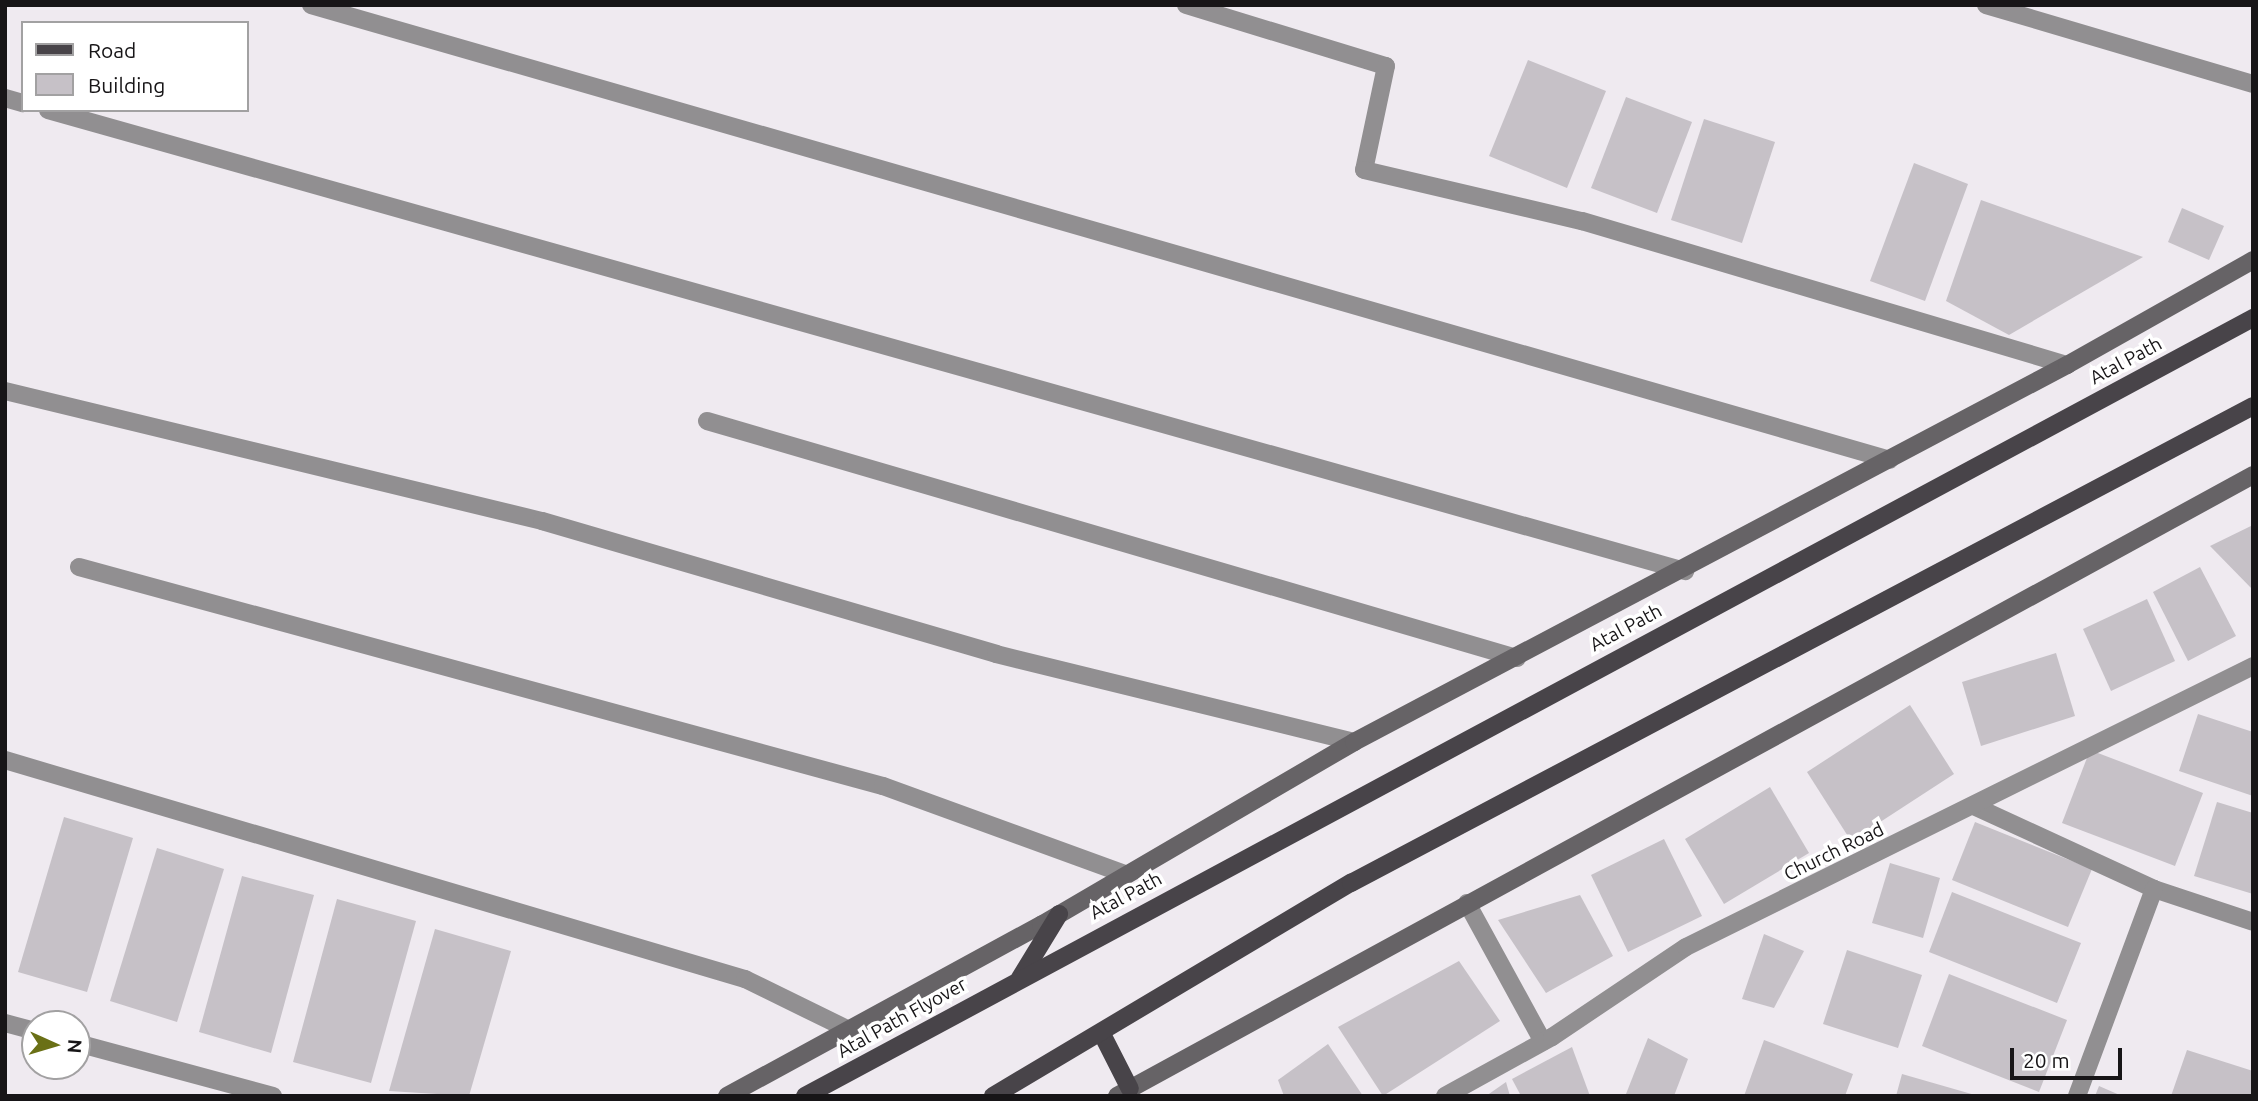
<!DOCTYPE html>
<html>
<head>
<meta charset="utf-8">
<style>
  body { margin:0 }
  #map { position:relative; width:2258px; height:1101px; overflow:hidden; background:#efeaf0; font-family:Ubuntu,sans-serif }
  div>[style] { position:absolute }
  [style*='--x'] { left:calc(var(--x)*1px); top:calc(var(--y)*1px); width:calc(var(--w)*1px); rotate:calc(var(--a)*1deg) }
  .building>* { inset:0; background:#c6c1c7 }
  .street>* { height:18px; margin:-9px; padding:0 9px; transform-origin:9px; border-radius:9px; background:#918f91 }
  .secondary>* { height:18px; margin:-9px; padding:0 9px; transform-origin:9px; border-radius:9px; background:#666366 }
  .primary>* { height:18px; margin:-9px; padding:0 9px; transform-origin:9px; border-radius:9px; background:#484449 }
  span { translate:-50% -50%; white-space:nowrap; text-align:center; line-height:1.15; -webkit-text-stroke:7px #fff; paint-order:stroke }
  .street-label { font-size:19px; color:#171517 }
  .frame { position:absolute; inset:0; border:7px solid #171517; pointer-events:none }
  .legend { position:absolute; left:21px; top:21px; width:228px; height:91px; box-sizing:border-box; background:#fff; border:2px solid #a2a1a2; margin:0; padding:9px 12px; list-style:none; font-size:21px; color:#171517 }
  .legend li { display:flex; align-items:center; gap:14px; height:35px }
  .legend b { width:35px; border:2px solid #a2a1a2 }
  .north { position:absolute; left:21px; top:1010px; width:70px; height:70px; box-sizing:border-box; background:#fff; border:2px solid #a2a1a2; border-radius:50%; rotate:94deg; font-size:19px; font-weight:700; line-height:28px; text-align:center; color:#171517 }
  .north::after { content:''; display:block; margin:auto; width:24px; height:32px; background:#6a7016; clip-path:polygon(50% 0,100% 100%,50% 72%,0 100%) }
  .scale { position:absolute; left:2010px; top:1048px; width:112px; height:32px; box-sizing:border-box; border:4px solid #171517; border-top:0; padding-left:9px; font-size:21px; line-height:24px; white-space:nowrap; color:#171517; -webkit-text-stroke:5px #fff; paint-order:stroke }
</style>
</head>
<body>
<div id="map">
  <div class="building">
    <i style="clip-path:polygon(1528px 60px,1606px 91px,1567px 188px,1489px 156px)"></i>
    <i style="clip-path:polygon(1626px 97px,1692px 122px,1657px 213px,1591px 188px)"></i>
    <i style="clip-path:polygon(1704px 119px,1775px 142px,1742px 243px,1671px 220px)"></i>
    <i style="clip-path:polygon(1914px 163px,1968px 184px,1925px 301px,1870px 281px)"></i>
    <i style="clip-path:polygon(1981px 200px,2143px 257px,2009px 335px,1946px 301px)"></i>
    <i style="clip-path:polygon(2182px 208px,2224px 226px,2209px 260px,2168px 242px)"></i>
    <i style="clip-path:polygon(2253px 525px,2253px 590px,2210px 546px)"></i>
    <i style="clip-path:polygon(2200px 567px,2236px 636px,2188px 661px,2153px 592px)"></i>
    <i style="clip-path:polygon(2147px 599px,2175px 661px,2111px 691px,2083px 629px)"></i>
    <i style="clip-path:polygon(2056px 653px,2075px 716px,1981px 746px,1962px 682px)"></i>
    <i style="clip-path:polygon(1910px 705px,1954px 774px,1851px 841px,1807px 772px)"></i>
    <i style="clip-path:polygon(2198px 714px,2253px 732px,2253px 796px,2179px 771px)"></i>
    <i style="clip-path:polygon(2090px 750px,2203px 793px,2175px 866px,2062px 823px)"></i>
    <i style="clip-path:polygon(1770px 787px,1809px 853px,1724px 904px,1685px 839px)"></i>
    <i style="clip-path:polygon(2217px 802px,2253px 813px,2253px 894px,2194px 876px)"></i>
    <i style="clip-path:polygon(64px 817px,133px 838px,87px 992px,18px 972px)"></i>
    <i style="clip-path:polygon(1975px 822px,2092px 869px,2068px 927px,1952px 880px)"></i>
    <i style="clip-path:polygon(1664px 839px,1702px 916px,1628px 952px,1591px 875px)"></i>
    <i style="clip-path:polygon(157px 848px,224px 869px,177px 1022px,110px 1001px)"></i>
    <i style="clip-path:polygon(1890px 863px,1940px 878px,1923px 938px,1872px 923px)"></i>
    <i style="clip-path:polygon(242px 876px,314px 895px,271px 1053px,199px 1032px)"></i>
    <i style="clip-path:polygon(1952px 892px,2081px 943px,2057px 1003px,1929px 952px)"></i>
    <i style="clip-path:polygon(1580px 895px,1613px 956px,1546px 993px,1498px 920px)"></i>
    <i style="clip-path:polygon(337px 899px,416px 921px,371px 1083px,293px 1062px)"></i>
    <i style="clip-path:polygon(435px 929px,511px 951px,469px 1096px,389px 1091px)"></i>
    <i style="clip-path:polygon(1764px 934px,1804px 951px,1774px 1008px,1742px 999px)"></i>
    <i style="clip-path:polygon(1847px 950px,1922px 975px,1898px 1048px,1823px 1024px)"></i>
    <i style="clip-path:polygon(1459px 961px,1500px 1021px,1383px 1096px,1338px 1027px)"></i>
    <i style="clip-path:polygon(1949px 974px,2067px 1020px,2039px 1092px,1922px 1046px)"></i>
    <i style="clip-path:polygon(1648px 1038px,1688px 1059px,1674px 1096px,1626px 1094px)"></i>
    <i style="clip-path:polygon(1764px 1040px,1853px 1074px,1845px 1096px,1744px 1096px)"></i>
    <i style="clip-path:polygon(1328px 1044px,1363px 1096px,1284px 1096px,1278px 1080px)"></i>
    <i style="clip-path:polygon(1572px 1047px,1590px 1096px,1521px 1096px,1512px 1079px)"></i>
    <i style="clip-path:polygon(2187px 1050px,2253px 1071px,2253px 1096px,2171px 1096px)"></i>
    <i style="clip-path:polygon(1902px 1074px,1975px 1095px,1975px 1096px,1896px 1096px)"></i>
    <i style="clip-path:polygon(1506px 1082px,1510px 1096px,1486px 1096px)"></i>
    <i style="clip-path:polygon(2099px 1086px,2122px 1096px,2095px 1096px)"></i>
  </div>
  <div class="street">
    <i style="--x:311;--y:5;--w:1643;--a:16.07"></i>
    <i style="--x:1186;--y:5;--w:209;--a:17"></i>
    <i style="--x:1386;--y:66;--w:106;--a:101.9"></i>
    <i style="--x:1364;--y:170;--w:224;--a:13.2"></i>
    <i style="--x:1582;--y:221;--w:506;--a:16.54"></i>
    <i style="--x:1986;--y:5;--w:278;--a:16.5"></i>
    <i style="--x:5;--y:98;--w:19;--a:16"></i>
    <i style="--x:48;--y:110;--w:1701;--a:15.73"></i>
    <i style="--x:5;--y:391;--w:553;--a:13.61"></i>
    <i style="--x:542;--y:521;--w:473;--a:16.3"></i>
    <i style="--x:996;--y:654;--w:369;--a:13.8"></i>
    <i style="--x:707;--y:421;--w:844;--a:16.31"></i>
    <i style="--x:79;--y:567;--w:833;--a:15.24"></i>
    <i style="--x:883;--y:786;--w:258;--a:20"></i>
    <i style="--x:5;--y:760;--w:772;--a:16.49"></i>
    <i style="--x:745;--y:979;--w:116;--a:26.1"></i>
    <i style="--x:1976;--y:807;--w:196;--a:24.7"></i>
    <i style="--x:2154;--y:889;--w:104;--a:18.4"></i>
    <i style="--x:1467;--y:903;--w:158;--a:61.3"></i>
    <i style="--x:5;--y:1023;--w:31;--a:15"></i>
    <i style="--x:77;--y:1043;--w:203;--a:15.1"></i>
    <i style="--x:1445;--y:1096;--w:122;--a:-28.9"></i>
    <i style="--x:1552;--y:1037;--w:161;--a:-33.9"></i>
    <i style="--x:1686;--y:947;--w:633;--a:-26.36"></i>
    <i style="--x:2077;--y:1096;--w:221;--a:-69.6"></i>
  </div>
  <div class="secondary">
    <i style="--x:727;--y:1096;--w:358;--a:-28.6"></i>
    <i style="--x:1041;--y:925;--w:363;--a:-30.3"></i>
    <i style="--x:1354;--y:742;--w:807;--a:-27.87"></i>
    <i style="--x:2067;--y:365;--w:214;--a:-29.4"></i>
    <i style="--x:1117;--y:1096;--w:1295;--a:-28.66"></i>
  </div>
  <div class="primary">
    <i style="--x:1020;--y:978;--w:75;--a:-58.6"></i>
    <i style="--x:1103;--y:1036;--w:59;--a:63"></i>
    <i style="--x:805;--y:1096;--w:1644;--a:-28.25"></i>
    <i style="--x:993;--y:1096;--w:417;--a:-30.8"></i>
    <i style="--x:1351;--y:883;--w:1020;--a:-27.87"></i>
  </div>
  <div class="street-label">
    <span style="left:2126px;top:361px;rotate:-28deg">Atal Path</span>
    <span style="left:1626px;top:628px;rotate:-28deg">Atal Path</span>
    <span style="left:1834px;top:852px;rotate:-26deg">Church Road</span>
    <span style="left:1126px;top:896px;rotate:-28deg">Atal Path</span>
    <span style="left:902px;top:1018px;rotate:-29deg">Atal Path Flyover</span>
  </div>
  <div class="frame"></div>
  <ul class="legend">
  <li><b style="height:9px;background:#484449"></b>Road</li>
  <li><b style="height:19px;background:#c6c1c7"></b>Building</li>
  </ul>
  <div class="north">N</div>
  <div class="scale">20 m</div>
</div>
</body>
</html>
